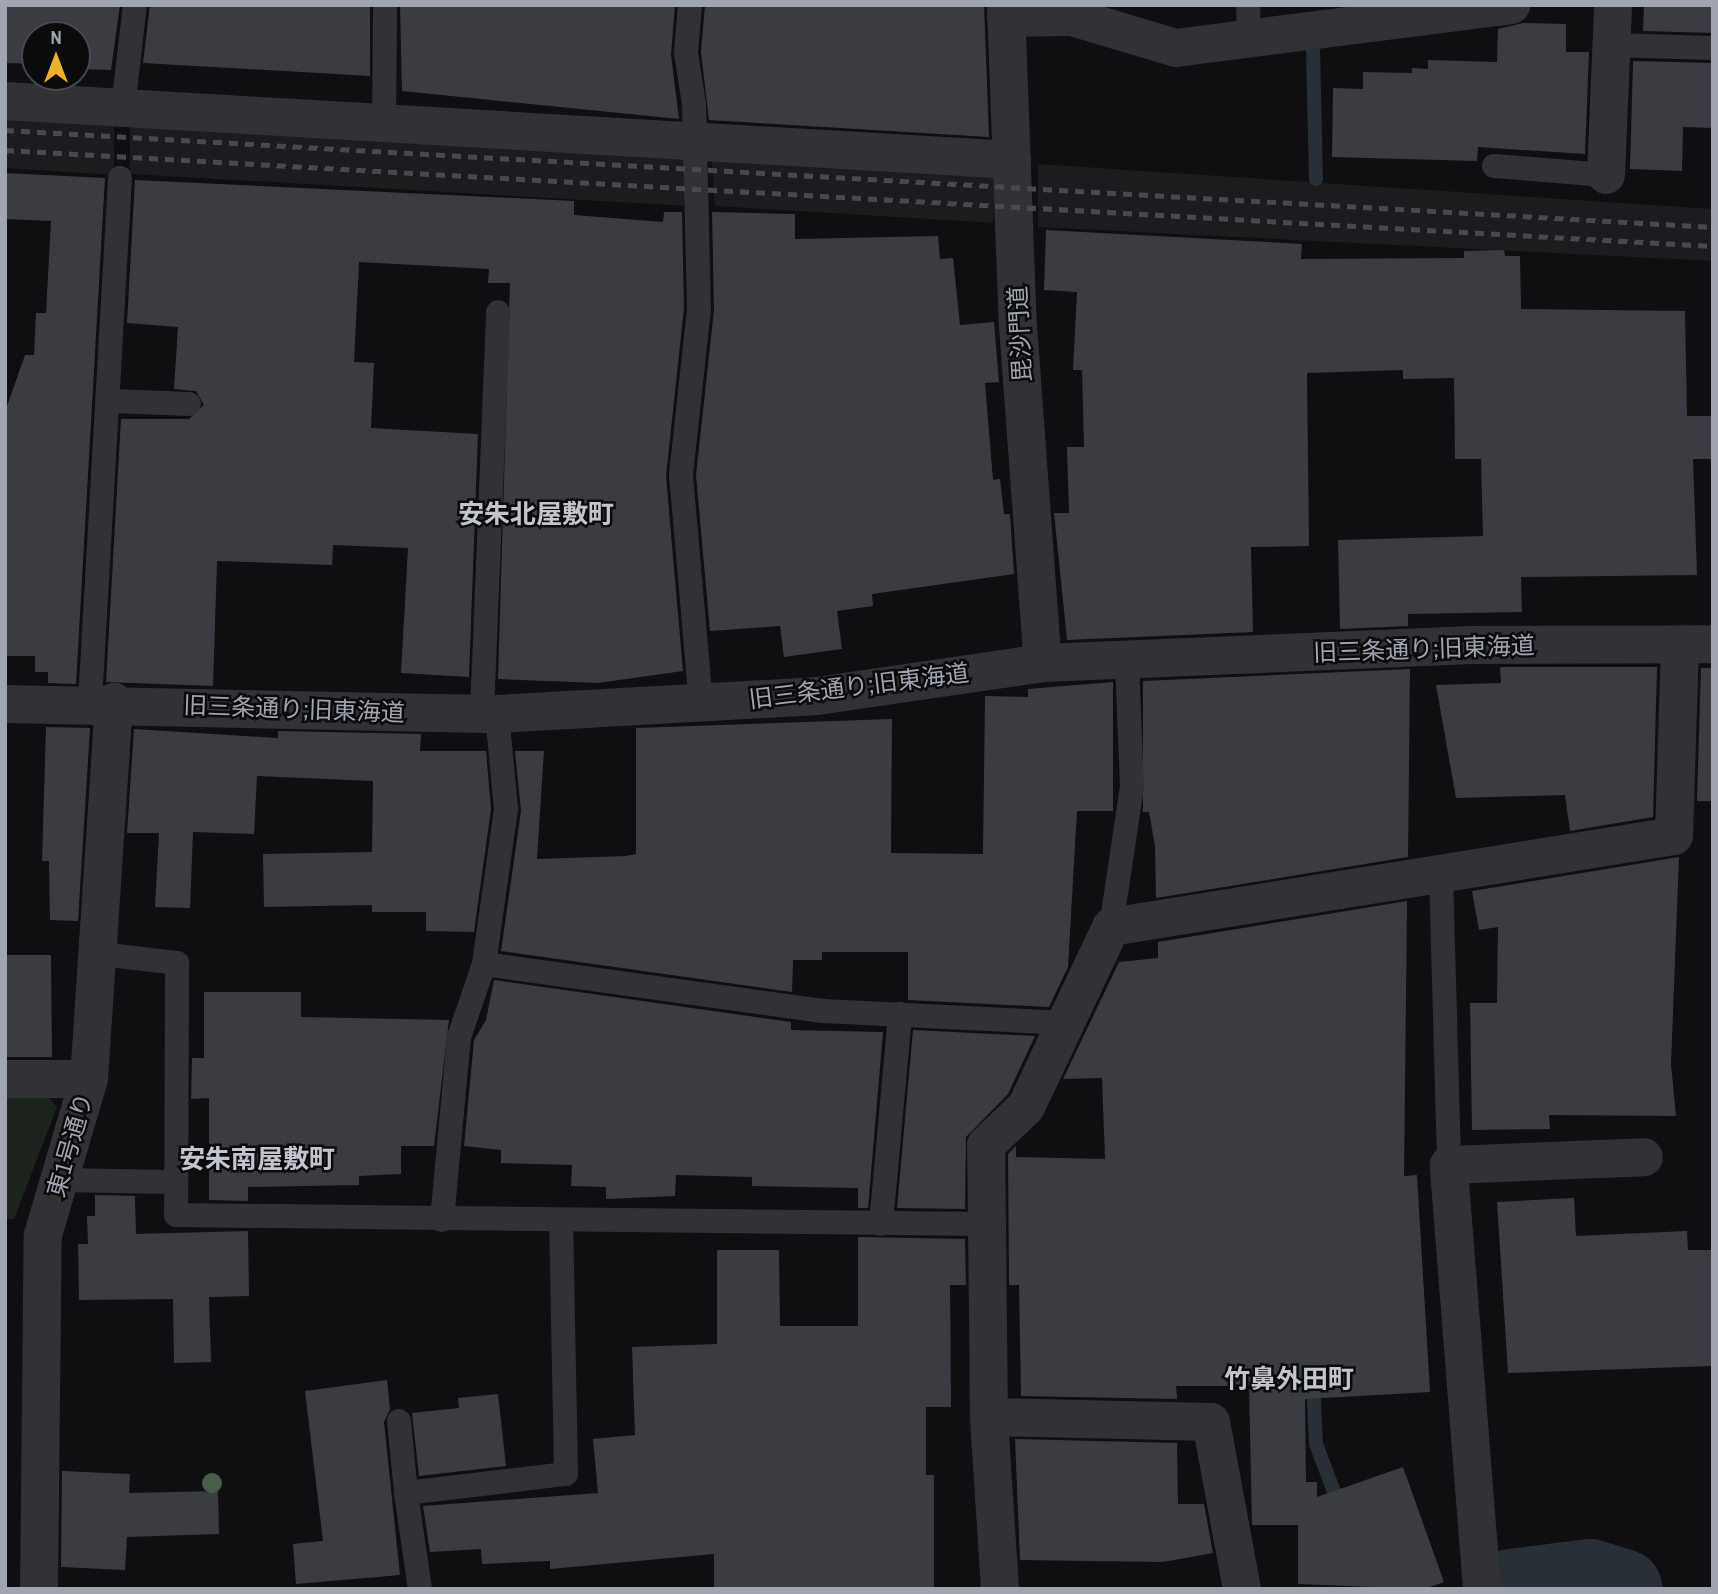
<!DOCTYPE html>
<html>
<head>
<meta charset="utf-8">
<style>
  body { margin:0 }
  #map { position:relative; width:1718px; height:1594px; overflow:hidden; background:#0f0f11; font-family:"Archivo Narrow","Noto Sans JP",sans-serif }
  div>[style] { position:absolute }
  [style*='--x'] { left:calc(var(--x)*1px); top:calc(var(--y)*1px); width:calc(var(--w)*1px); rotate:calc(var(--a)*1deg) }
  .built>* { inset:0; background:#1c1b1e }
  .green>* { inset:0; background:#1c231d }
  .stream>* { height:14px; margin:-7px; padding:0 7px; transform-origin:7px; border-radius:7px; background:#282f36 }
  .river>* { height:80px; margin:-40px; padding:0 40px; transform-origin:40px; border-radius:40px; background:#282f36 }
  .building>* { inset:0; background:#3b3c41 }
  .service>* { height:24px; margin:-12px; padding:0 12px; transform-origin:12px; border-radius:12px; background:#313136 }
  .minor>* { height:38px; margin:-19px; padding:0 19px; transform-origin:19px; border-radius:19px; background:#313136 }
  .rail>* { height:5px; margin-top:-2.5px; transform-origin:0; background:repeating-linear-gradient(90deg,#48494f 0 9px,transparent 0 16px) }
  .trees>* { width:20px; height:20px; margin:-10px; border-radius:50%; background:#495d4b }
  span { translate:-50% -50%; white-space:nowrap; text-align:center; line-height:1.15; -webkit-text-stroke:5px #0b0b0c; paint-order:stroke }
  .street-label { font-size:24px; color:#a1a5b2 }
  .neighbourhood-label { font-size:26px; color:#c2c4ce; font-weight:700 }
  .frame { position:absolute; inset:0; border:7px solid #a1a5b2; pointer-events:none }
  .north { position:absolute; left:21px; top:21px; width:70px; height:70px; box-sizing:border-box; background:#0b0b0c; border:2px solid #47494e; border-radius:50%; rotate:0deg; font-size:19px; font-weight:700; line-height:28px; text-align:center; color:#a1a5b2 }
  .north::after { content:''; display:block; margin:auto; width:24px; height:32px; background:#eeb22a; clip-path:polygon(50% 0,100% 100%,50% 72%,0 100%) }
</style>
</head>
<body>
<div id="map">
  <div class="built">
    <i style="clip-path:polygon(5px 114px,114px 119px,114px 175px,5px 168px)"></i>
    <i style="clip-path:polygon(130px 122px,684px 152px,688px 206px,130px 174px)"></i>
    <i style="clip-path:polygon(711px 154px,996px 167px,993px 223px,715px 206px)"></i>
    <i style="clip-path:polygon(1038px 164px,1713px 209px,1713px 261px,1038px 227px)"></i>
  </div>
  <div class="green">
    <i style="clip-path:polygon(43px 1092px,57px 1107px,14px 1219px,5px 1219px,5px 1093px)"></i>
  </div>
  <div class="stream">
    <i style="--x:1313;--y:49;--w:130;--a:88.7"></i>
    <i style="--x:1313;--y:1382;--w:62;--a:87.2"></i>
    <i style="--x:1316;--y:1444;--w:68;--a:69.4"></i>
  </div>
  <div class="river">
    <i style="--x:1511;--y:1589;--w:80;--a:-7.2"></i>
    <i style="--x:1590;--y:1579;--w:34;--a:17"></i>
  </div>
  <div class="building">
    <i style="clip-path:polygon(5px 5px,120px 5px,111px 70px,77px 69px,77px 35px,35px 35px,35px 64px,5px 63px)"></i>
    <i style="clip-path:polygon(150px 5px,370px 5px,370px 76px,143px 63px)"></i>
    <i style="clip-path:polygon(400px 5px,675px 5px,671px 55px,679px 119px,402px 91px)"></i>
    <i style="clip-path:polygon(705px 5px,984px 5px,989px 137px,709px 120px,701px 52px)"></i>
    <i style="clip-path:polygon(1644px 5px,1713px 5px,1713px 33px,1643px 31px)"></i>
    <i style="clip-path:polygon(1523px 23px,1566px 24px,1566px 52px,1589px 52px,1585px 154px,1478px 147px,1477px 161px,1332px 157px,1333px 88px,1363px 89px,1363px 72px,1412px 73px,1412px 68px,1428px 69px,1428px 60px,1497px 62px,1498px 29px)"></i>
    <i style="clip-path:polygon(1633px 61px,1713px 63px,1713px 128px,1683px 127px,1682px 171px,1630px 169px)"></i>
    <i style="clip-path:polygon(5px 173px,105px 178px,76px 684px,48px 683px,48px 672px,35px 672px,35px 656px,5px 656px,5px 412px,25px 355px,34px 355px,36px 313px,46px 313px,51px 221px,5px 219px)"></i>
    <i style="clip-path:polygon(135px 180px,574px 201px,574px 215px,663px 222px,664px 212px,682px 212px,684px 308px,666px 476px,683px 671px,598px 683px,498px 679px,510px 283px,488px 283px,489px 269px,359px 262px,354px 362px,374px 363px,371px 428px,478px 434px,469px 677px,401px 673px,408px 548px,333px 545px,332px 565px,217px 561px,213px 686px,106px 682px,121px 419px,189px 419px,204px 405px,196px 391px,174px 389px,178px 327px,127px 323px)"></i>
    <i style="clip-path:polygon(712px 212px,795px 214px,795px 239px,938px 236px,940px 259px,953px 258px,960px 325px,994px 322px,999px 382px,985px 383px,993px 480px,1000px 479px,1004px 514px,1010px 514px,1014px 574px,872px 594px,873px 606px,837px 611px,842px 649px,784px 657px,780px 626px,710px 631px,696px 475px,714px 310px)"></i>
    <i style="clip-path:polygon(1046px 230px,1302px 244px,1301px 259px,1464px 258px,1464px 251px,1504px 250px,1505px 256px,1520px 256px,1521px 309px,1685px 311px,1687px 416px,1713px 416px,1713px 459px,1693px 459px,1697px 575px,1521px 577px,1522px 612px,1408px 614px,1408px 626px,1340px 629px,1338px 540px,1483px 536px,1481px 459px,1455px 459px,1454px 378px,1403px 379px,1403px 370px,1307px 373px,1309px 546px,1251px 547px,1253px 632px,1067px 640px,1054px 513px,1069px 513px,1067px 447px,1084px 447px,1082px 370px,1073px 370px,1077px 292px,1044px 290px)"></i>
    <i style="clip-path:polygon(1500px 667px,1657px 667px,1653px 817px,1570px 831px,1565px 795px,1456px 798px,1436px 685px,1501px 683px)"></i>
    <i style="clip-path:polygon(1701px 668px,1713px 668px,1713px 801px,1697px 801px)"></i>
    <i style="clip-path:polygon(1410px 669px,1408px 857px,1156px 898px,1155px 846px,1149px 812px,1143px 812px,1143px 681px)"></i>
    <i style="clip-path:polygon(1113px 682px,1113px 811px,1077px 811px,1068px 967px,1049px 1007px,908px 1000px,908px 952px,822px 952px,822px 960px,793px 960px,792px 992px,501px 951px,521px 811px,515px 751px,544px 751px,537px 859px,626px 856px,636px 854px,636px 728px,892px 719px,891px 853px,983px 854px,985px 696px,1028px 697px,1028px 689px)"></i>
    <i style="clip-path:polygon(46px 727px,90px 728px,78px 921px,50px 920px,49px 861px,42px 861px)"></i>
    <i style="clip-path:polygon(134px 729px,278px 738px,278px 731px,421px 734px,420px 751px,486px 751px,491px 809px,474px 932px,426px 931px,426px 912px,372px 912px,372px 905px,264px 907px,263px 854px,372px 852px,373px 781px,257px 776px,254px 834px,193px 832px,190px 908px,155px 907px,159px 833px,127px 833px)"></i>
    <i style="clip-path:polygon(1679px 857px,1671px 1064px,1676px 1116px,1549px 1115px,1550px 1129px,1472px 1130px,1470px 1003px,1497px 1003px,1498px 927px,1479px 930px,1472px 891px)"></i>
    <i style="clip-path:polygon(1407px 901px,1404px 1176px,1417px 1175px,1430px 1392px,1305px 1399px,1306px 1482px,1317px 1482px,1317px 1497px,1403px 1467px,1444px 1582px,1424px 1589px,1298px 1584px,1298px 1525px,1252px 1525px,1249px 1386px,1176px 1386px,1177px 1399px,1021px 1396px,1019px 1285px,1009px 1285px,1008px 1154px,1016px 1146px,1016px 1157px,1105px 1159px,1102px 1078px,1063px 1079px,1119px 962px,1158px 958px,1158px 942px)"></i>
    <i style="clip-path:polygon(5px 955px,51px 955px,52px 1057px,5px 1057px)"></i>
    <i style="clip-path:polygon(494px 980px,791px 1022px,791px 1030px,883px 1032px,868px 1208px,858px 1208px,858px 1188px,752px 1186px,752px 1177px,676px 1175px,675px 1196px,606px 1199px,606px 1187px,571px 1186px,572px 1165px,501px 1163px,501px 1150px,464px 1146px,474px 1040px,486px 1020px)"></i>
    <i style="clip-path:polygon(204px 992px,301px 992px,301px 1017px,449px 1020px,434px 1146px,401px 1146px,401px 1174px,359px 1176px,359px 1185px,248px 1187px,248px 1201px,209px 1200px,209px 1098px,191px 1099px,192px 1058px,204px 1058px)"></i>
    <i style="clip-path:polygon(913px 1030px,1035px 1036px,1008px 1094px,966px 1137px,965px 1209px,897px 1208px)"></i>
    <i style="clip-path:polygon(95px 1195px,135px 1196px,136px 1234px,248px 1231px,249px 1296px,209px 1297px,211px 1362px,174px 1363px,173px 1299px,79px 1300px,78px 1244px,88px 1244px,87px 1216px,95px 1216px)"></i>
    <i style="clip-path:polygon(1574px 1198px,1576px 1236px,1687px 1231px,1688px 1250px,1713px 1250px,1713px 1366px,1508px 1373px,1497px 1202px)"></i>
    <i style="clip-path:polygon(858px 1237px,965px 1239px,966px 1285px,950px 1285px,951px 1407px,926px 1407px,926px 1475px,934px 1475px,934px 1589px,714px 1589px,714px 1554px,550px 1569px,550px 1561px,482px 1564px,481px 1549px,430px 1552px,423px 1506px,598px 1493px,593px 1439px,635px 1435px,632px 1347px,717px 1344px,717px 1250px,779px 1250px,780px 1326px,858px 1326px)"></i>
    <i style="clip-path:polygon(387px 1380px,390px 1409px,384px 1422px,400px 1575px,296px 1584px,293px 1544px,323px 1541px,305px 1391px)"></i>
    <i style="clip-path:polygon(498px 1394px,506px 1466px,419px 1476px,412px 1413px,459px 1408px,458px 1398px)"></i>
    <i style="clip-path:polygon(1015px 1439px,1177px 1443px,1178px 1504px,1204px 1504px,1213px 1553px,1163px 1562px,1020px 1560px)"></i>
    <i style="clip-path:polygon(62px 1471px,130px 1474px,129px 1493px,218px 1491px,219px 1534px,127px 1537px,125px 1570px,61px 1567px)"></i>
  </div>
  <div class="service">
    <i style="--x:690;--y:5;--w:48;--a:94.8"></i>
    <i style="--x:686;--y:53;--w:52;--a:81.1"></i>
    <i style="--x:694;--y:104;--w:205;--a:88.6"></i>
    <i style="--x:699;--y:309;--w:167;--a:96.2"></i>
    <i style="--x:681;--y:475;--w:230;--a:85"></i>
    <i style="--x:1248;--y:5;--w:33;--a:88"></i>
    <i style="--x:1611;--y:45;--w:102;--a:1.7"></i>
    <i style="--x:123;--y:108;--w:104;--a:-83.4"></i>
    <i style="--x:384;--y:121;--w:116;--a:-89.5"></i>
    <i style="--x:1494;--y:166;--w:112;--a:4.6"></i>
    <i style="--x:112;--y:401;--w:77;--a:2.2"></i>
    <i style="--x:90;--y:702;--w:525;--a:-86.72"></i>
    <i style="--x:482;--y:714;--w:402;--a:-87.7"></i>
    <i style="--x:1441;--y:874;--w:291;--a:88.4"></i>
    <i style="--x:1111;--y:927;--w:142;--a:-81.5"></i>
    <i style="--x:1132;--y:787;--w:127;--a:-92.3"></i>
    <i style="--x:101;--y:954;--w:77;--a:6.8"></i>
    <i style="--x:177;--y:963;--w:252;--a:90.2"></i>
    <i style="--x:176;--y:1215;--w:808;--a:0.64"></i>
    <i style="--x:484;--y:964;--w:157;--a:-81.9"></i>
    <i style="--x:506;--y:809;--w:95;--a:-95.4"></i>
    <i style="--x:60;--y:1180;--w:116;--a:1"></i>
    <i style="--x:442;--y:1220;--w:184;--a:-84.7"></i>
    <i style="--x:459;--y:1037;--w:77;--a:-71.1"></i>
    <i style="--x:484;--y:964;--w:342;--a:7.9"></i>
    <i style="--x:823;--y:1011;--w:244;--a:2.8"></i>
    <i style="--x:881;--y:1224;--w:211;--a:-84.8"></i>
    <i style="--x:399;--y:1421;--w:72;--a:84.4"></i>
    <i style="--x:420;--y:1589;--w:97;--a:-98.3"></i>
    <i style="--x:406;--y:1493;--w:161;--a:-6.8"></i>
    <i style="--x:566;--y:1474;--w:254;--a:-91.1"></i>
  </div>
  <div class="minor">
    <i style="--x:1006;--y:5;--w:321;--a:87.9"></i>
    <i style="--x:1018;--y:326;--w:338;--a:85.8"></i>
    <i style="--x:1006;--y:18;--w:66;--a:-0.9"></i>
    <i style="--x:1072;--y:17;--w:109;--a:16.6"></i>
    <i style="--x:1176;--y:48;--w:338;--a:-7.3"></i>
    <i style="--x:5;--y:101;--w:1009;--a:3.35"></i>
    <i style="--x:1606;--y:175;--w:170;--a:-87.6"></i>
    <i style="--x:5;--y:704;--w:492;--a:1.2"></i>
    <i style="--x:497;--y:714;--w:321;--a:-3.2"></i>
    <i style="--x:817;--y:696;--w:228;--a:-8.3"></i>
    <i style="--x:1043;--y:663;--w:429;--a:-2.4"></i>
    <i style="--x:1472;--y:645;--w:241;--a:-0.2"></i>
    <i style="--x:5;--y:1079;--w:84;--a:0"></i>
    <i style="--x:989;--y:1417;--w:222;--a:1.3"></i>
    <i style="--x:1211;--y:1422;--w:170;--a:79.5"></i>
    <i style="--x:39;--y:1589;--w:354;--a:-89.4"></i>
    <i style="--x:43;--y:1235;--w:163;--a:-73.6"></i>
    <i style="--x:89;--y:1079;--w:378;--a:-86.2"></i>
    <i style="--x:1000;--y:1589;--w:172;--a:-93.7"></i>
    <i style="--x:989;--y:1417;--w:272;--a:-90.6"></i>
    <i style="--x:986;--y:1145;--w:55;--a:-43.5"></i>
    <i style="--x:1026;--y:1107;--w:199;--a:-64.7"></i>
    <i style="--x:1111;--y:927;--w:570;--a:-9.18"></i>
    <i style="--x:1674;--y:836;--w:191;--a:-88.2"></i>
    <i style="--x:1482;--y:1589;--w:425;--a:-94.5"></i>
    <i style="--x:1449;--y:1165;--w:195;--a:-2.3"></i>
  </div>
  <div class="rail">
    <i style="--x:5;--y:130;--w:1711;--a:3.25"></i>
    <i style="--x:5;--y:150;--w:1711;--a:3.22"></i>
  </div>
  <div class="trees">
    <i style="left:212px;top:1483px"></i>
  </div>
  <div class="street-label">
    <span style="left:1020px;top:334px;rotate:-93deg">毘沙門道</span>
    <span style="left:1424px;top:649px;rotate:-2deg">旧三条通り;旧東海道</span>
    <span style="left:859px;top:686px;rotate:-7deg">旧三条通り;旧東海道</span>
    <span style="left:294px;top:709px;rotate:2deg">旧三条通り;旧東海道</span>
    <span style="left:70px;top:1145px;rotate:-74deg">東1号通り</span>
  </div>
  <div class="neighbourhood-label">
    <span style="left:536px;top:514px">安朱北屋敷町</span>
    <span style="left:257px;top:1159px">安朱南屋敷町</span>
    <span style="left:1289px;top:1379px">竹鼻外田町</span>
  </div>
  <div class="frame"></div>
  <div class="north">N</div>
</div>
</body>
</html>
